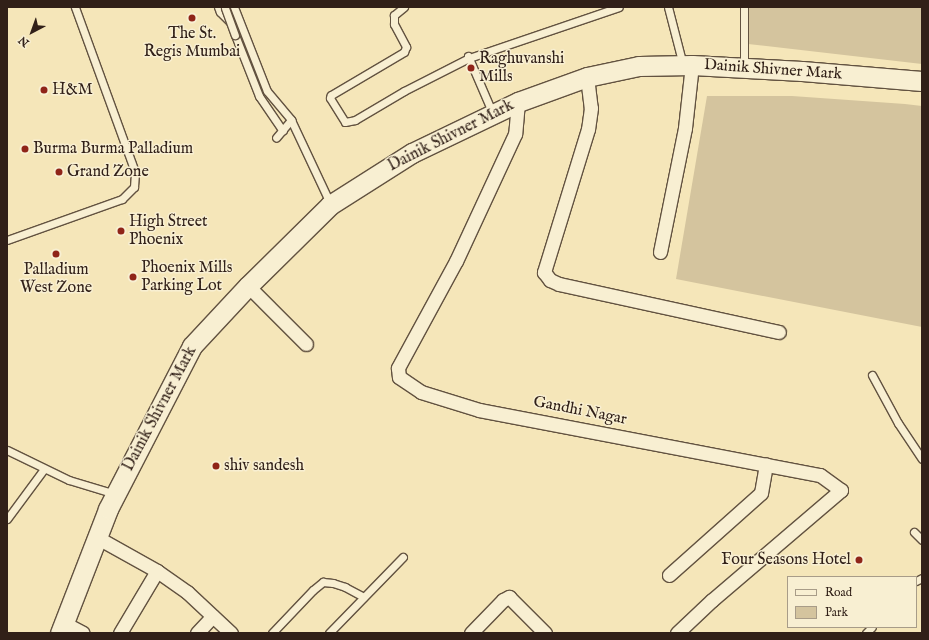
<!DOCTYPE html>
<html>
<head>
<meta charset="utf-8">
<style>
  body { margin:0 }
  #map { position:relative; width:929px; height:640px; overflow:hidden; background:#f5e6b9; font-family:"IM FELL English",serif }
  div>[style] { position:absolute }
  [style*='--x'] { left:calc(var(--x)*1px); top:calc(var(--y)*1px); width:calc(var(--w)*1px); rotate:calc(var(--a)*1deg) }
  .green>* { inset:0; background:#d4c49e }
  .roads { filter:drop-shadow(1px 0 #625240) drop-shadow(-1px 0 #625240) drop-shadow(0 1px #625240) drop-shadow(0 -1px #625240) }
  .service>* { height:7px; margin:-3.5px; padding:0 3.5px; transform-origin:3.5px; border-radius:3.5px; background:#f8efd2 }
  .minor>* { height:13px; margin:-6.5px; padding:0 6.5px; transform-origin:6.5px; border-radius:6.5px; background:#f8efd2 }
  .secondary>* { height:19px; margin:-9.5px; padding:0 9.5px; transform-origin:9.5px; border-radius:9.5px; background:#f8efd2 }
  .bridges { filter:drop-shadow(1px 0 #625240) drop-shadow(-1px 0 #625240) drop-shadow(0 1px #625240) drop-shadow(0 -1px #625240) }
  .service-bridge>* { height:7px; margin:-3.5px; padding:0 3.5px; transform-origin:3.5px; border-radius:3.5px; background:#f8efd2 }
  .dots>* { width:11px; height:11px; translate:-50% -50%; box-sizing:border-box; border:2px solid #f8efd2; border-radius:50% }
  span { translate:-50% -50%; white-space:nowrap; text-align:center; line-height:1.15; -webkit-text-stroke:3px #f8efd2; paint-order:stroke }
  .poi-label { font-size:16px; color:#312018 }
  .left { translate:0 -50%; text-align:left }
  .right { translate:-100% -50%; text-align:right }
  .street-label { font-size:16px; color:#312018 }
  .frame { position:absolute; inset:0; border:8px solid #312018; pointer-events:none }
  .legend { position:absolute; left:787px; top:576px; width:130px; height:52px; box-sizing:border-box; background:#f8efd2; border:1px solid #a89c88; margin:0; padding:5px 7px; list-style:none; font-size:12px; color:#312018 }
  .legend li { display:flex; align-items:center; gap:8px; height:20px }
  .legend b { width:20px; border:1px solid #a89c88 }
  .north { position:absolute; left:12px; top:12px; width:40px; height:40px; -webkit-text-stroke:3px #f8efd2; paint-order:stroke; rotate:221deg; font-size:11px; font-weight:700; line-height:16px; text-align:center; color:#312018 }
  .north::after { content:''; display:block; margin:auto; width:14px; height:18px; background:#312018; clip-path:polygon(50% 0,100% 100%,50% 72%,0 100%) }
</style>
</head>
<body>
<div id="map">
  <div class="green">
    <i style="clip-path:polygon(740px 7px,922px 7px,922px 64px,748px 44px)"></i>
    <i style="clip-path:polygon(707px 96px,792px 96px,905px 104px,922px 106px,922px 327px,676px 279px)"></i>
  </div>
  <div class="roads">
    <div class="service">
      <i style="--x:218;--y:7;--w:5;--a:68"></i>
      <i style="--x:220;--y:12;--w:14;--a:45"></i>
      <i style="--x:234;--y:7;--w:90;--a:68.6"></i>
      <i style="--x:267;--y:91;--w:38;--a:50"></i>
      <i style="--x:291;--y:120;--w:23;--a:130"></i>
      <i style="--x:404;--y:7;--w:13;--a:141"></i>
      <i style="--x:394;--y:15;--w:9;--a:90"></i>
      <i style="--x:394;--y:24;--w:26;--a:62"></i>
      <i style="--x:406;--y:47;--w:5;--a:112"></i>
      <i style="--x:404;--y:52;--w:85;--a:149.5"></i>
      <i style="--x:331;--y:95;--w:3;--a:108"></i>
      <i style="--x:330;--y:98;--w:28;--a:58"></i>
      <i style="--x:345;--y:122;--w:10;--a:-11"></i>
      <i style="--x:355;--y:120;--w:57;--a:-30.6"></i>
      <i style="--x:404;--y:91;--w:73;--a:-26.9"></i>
      <i style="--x:469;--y:58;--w:158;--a:-18.8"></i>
      <i style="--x:668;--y:7;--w:60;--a:75.5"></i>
      <i style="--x:744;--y:7;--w:61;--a:90"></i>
      <i style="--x:235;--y:35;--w:66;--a:68.5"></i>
      <i style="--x:259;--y:96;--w:42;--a:55.6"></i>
      <i style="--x:468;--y:56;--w:63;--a:66.7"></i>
      <i style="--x:291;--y:120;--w:92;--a:64.8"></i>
      <i style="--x:7;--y:240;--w:122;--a:-19.6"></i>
      <i style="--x:122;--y:199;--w:17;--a:-45"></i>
      <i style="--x:134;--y:187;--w:15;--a:-86"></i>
      <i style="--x:135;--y:172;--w:176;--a:-110"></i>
      <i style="--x:872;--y:375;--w:55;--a:61.6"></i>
      <i style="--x:898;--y:423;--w:43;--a:56.3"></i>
      <i style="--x:7;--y:450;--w:69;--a:25.8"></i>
      <i style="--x:69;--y:480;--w:48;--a:16.9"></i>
      <i style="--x:7;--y:519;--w:62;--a:-53.5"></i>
      <i style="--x:914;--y:532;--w:11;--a:45"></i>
      <i style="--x:916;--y:581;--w:7;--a:-27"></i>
      <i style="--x:272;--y:633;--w:59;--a:-46.4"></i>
      <i style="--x:313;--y:590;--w:13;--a:-39"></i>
      <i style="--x:323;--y:582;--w:10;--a:6"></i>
      <i style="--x:333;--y:583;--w:13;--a:18"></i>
      <i style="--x:345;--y:587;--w:21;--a:28"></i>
      <i style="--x:329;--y:633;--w:106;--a:-45.8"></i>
      <i style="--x:866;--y:633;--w:8;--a:-45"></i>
    </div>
    <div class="minor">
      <i style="--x:587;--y:77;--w:31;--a:83"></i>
      <i style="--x:591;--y:108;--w:21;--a:98"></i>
      <i style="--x:588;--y:129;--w:150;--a:107.1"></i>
      <i style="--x:544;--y:272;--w:10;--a:53"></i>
      <i style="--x:550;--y:280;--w:10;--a:24"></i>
      <i style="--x:559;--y:284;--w:225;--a:12.3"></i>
      <i style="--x:518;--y:102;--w:32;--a:95"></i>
      <i style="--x:515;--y:134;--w:140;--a:114.9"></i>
      <i style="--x:456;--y:261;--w:122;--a:118.5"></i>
      <i style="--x:398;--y:368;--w:9;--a:84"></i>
      <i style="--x:399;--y:377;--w:27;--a:34"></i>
      <i style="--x:421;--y:392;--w:61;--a:17.2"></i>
      <i style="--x:479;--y:410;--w:347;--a:10.8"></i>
      <i style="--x:820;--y:475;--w:26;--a:36"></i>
      <i style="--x:841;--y:490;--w:170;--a:139.5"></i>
      <i style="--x:712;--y:600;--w:48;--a:136.7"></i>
      <i style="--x:660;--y:252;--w:126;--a:-78.6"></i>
      <i style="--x:685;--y:128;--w:63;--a:-83.7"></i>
      <i style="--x:248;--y:286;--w:82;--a:45"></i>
      <i style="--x:98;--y:538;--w:68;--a:29.2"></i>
      <i style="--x:157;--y:571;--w:37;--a:35"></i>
      <i style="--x:187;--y:592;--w:60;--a:43"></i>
      <i style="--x:669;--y:575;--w:123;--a:-41.7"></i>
      <i style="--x:761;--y:493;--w:29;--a:-80"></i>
      <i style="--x:64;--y:623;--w:21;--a:28"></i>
      <i style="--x:120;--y:633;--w:72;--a:-59.2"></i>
      <i style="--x:197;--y:633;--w:23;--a:-47"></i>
      <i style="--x:471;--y:633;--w:46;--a:-45.9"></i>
      <i style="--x:503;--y:600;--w:7;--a:-27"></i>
      <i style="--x:509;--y:597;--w:51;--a:45"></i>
    </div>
    <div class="secondary">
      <i style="--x:60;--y:633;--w:133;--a:-68.8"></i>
      <i style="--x:108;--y:509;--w:183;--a:-62.7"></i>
      <i style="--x:192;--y:346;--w:82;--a:-47"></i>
      <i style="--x:248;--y:286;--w:115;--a:-44.6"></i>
      <i style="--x:330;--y:205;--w:97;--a:-32.4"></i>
      <i style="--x:412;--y:153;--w:118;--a:-25.7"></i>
      <i style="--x:518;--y:102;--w:73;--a:-19.9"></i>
      <i style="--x:587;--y:77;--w:53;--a:-11.9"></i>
      <i style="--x:639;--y:66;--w:53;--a:-1.1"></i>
      <i style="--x:692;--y:65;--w:110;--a:3.1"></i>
      <i style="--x:802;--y:71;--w:120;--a:4.8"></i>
    </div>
  </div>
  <div class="bridges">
    <div class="service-bridge">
      <i style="--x:225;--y:8;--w:29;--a:70"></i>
    </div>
  </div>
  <div class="dots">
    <i style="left:192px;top:18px;background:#8f2418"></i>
    <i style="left:471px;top:68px;background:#8f2418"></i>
    <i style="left:44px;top:90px;background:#8f2418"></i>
    <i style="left:25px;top:149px;background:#8f2418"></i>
    <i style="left:59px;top:172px;background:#8f2418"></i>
    <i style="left:121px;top:231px;background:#8f2418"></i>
    <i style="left:56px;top:254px;background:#8f2418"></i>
    <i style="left:133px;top:277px;background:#8f2418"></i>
    <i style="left:216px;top:466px;background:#8f2418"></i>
    <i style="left:859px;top:560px;background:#8f2418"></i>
  </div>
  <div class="poi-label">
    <span style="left:192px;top:43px">The St.<br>Regis Mumbai</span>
    <span class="left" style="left:479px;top:68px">Raghuvanshi<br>Mills</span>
    <span class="left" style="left:52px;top:90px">H&amp;M</span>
    <span class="left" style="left:33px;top:149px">Burma Burma Palladium</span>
    <span class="left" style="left:67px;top:172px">Grand Zone</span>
    <span class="left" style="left:129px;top:231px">High Street<br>Phoenix</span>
    <span class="left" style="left:141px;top:277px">Phoenix Mills<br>Parking Lot</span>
    <span style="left:56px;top:279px">Palladium<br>West Zone</span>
    <span class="left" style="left:224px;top:466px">shiv sandesh</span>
    <span class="right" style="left:851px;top:560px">Four Seasons Hotel</span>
  </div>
  <div class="street-label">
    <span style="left:773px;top:70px;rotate:4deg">Dainik Shivner Mark</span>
    <span style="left:451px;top:136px;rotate:-27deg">Dainik Shivner Mark</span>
    <span style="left:160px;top:409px;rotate:-62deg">Dainik Shivner Mark</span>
    <span style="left:580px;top:411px;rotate:11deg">Gandhi Nagar</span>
  </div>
  <div class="frame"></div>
  <ul class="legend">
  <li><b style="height:5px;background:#f8efd2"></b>Road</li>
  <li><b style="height:11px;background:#d4c49e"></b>Park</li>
  </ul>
  <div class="north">N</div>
</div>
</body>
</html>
